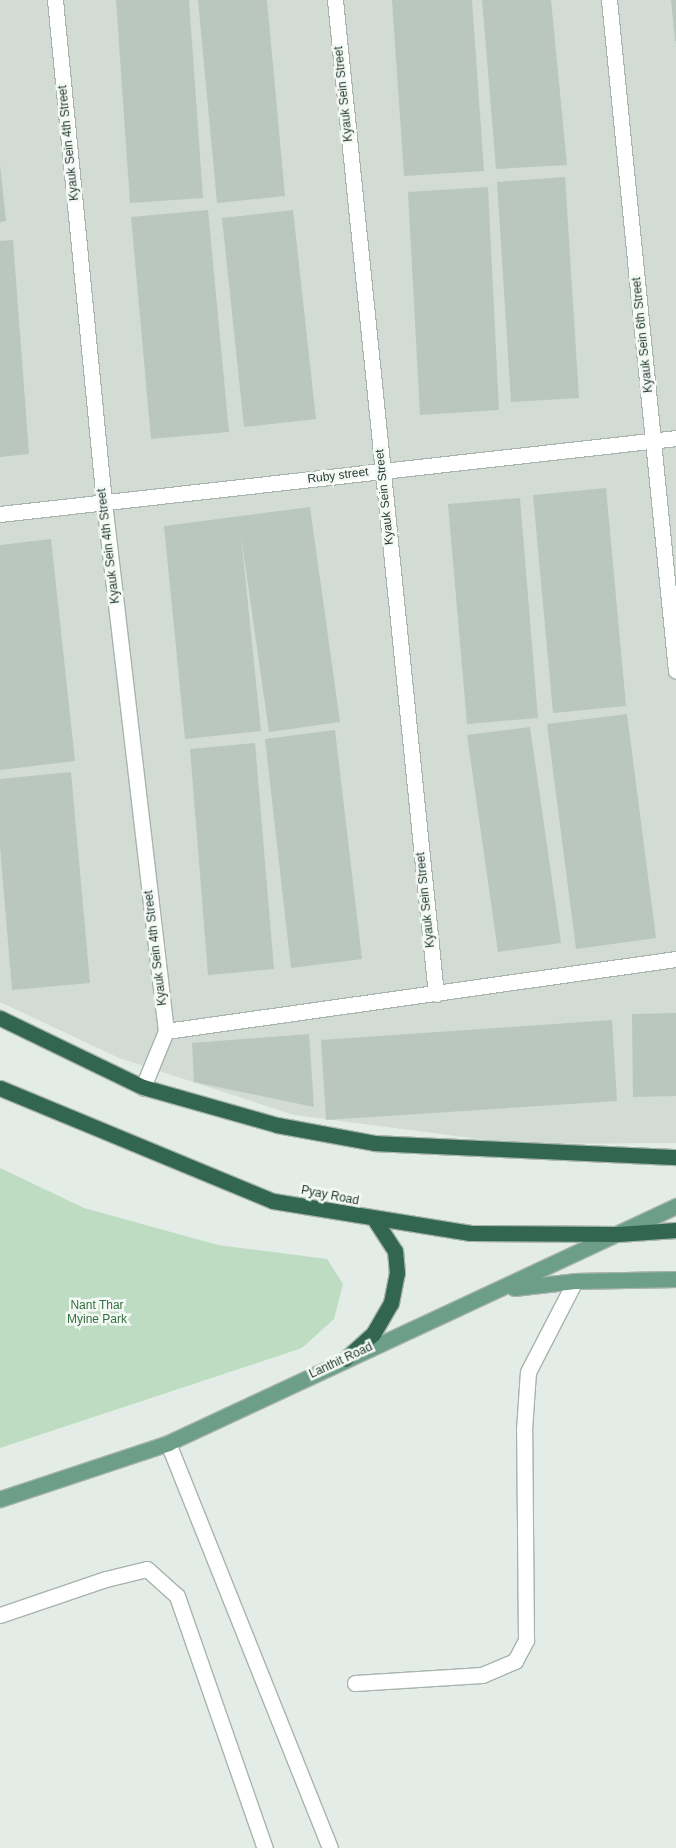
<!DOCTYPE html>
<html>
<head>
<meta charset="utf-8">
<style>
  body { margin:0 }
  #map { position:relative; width:676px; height:1848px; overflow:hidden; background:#e4ece7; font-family:Arial,sans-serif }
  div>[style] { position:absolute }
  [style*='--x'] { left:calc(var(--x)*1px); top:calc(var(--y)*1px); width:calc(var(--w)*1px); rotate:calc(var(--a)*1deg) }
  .built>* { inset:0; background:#d2dcd5 }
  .green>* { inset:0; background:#bedcc1 }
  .building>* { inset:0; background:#b9c7bf }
  .roads { filter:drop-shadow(1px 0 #a7b4ad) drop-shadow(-1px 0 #a7b4ad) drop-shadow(0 1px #a7b4ad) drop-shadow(0 -1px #a7b4ad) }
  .minor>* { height:15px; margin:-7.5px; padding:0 7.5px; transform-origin:7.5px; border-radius:7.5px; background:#fff }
  .major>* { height:15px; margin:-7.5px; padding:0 7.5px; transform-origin:7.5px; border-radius:7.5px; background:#6c9e88 }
  .highway>* { height:15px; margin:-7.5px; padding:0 7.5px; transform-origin:7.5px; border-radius:7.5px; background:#326652 }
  span { translate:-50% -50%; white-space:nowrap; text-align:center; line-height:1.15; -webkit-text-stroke:5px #f4f9f6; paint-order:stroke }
  .street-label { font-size:12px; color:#243c31 }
  .park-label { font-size:12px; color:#32703e }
</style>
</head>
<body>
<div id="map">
  <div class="built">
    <i style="clip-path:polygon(0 0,676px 0,676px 1143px,517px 1144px,294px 1115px,119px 1058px,0 1002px)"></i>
  </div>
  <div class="green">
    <i style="clip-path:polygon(0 1168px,84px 1208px,218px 1245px,327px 1259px,343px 1284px,334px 1319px,302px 1348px,0 1448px)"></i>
  </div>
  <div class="building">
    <i style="clip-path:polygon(116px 0,189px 0,203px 198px,130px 203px)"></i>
    <i style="clip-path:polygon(198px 0,267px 0,285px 196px,217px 203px)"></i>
    <i style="clip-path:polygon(392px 0,472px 0,484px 171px,404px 176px)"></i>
    <i style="clip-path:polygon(482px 0,551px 0,567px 165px,496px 169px)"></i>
    <i style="clip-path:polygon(671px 0,676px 0,676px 41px,675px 41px)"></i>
    <i style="clip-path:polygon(0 164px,6px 221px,0 222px)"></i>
    <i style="clip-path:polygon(565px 177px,579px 398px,511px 402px,497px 182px)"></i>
    <i style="clip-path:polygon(488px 187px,499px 410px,420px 415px,408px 192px)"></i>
    <i style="clip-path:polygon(208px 210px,229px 432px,151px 439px,131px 217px)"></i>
    <i style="clip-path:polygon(293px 210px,316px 419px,244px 427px,222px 218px)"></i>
    <i style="clip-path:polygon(13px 240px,29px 454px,0 457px,0 241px)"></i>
    <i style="clip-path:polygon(606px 488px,626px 706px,553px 713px,533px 495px)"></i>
    <i style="clip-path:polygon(520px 498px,538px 718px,467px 724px,448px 504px)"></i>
    <i style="clip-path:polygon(310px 507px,340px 722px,269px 732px,241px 536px,261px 731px,185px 739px,164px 526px)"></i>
    <i style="clip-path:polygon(51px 539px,75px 761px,0 770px,0 545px)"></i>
    <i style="clip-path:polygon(627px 714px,656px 938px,576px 949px,547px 724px)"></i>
    <i style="clip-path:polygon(530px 727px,561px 943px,498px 952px,467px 735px)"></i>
    <i style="clip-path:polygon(335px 730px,362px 959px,291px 968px,265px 739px)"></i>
    <i style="clip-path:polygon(255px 743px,274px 969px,208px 975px,190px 749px)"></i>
    <i style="clip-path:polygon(71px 772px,90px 983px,12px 990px,0 847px,0 779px)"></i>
    <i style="clip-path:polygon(676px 1013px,676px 1096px,633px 1097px,632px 1014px)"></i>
    <i style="clip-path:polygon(612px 1020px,617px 1101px,326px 1120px,321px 1040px)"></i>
    <i style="clip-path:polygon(309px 1034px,314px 1107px,194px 1082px,192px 1043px)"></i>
  </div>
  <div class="roads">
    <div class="minor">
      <i style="--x:55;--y:0;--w:504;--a:84.43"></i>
      <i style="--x:104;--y:502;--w:533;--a:83.32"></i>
      <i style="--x:166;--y:1031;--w:61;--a:112.3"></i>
      <i style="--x:335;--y:0;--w:999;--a:84.2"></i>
      <i style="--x:609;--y:0;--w:674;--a:84.3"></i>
      <i style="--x:0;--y:514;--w:680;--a:-6.41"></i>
      <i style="--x:166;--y:1031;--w:515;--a:-8.04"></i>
      <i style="--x:168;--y:1443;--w:436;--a:68.2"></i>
      <i style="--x:0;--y:1615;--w:112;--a:-18.8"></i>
      <i style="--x:106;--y:1579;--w:42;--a:-13.7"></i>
      <i style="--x:147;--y:1569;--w:40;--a:42"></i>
      <i style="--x:177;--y:1596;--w:267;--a:70.8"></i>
      <i style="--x:355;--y:1683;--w:127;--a:-3.6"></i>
      <i style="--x:482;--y:1675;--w:36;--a:-23"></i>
      <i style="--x:515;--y:1661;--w:24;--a:-62"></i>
      <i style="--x:526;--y:1640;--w:210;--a:-90.5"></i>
      <i style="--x:524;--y:1430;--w:58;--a:-86.1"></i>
      <i style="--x:528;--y:1372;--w:102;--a:-62.7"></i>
    </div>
    <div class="major">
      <i style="--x:514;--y:1288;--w:61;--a:-6.5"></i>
      <i style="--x:575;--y:1281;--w:101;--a:-1.1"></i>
      <i style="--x:0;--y:1499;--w:177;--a:-18.4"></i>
      <i style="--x:168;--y:1443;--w:561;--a:-25.01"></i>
    </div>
    <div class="highway">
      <i style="--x:0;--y:1018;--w:159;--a:25.8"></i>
      <i style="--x:143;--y:1087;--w:139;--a:15.8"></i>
      <i style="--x:277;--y:1125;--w:100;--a:10.4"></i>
      <i style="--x:375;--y:1143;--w:301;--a:2.7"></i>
      <i style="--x:0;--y:1088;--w:295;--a:22.5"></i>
      <i style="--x:273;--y:1201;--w:200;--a:9.2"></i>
      <i style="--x:470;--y:1233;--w:148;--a:0.4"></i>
      <i style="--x:618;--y:1234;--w:58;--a:-3.9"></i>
      <i style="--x:345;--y:1359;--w:38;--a:-42"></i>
      <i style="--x:373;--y:1334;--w:36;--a:-60"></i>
      <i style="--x:391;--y:1303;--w:31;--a:-79"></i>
      <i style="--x:397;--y:1273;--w:22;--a:-95"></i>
      <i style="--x:395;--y:1251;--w:37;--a:-123"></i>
    </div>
  </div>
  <div class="street-label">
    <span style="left:344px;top:94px;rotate:-96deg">Kyauk Sein Street</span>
    <span style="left:69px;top:143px;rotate:-96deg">Kyauk Sein 4th Street</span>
    <span style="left:643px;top:335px;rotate:-96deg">Kyauk Sein 6th Street</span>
    <span style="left:338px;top:476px;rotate:-7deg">Ruby street</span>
    <span style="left:385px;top:497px;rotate:-96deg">Kyauk Sein Street</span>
    <span style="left:109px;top:546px;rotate:-97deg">Kyauk Sein 4th Street</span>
    <span style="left:426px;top:900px;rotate:-96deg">Kyauk Sein Street</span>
    <span style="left:156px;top:948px;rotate:-97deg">Kyauk Sein 4th Street</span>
    <span style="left:330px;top:1196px;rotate:11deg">Pyay Road</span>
    <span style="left:341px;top:1361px;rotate:-25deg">Lanthit Road</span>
  </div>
  <div class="park-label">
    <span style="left:97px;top:1313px">Nant Thar<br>Myine Park</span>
  </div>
</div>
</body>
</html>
